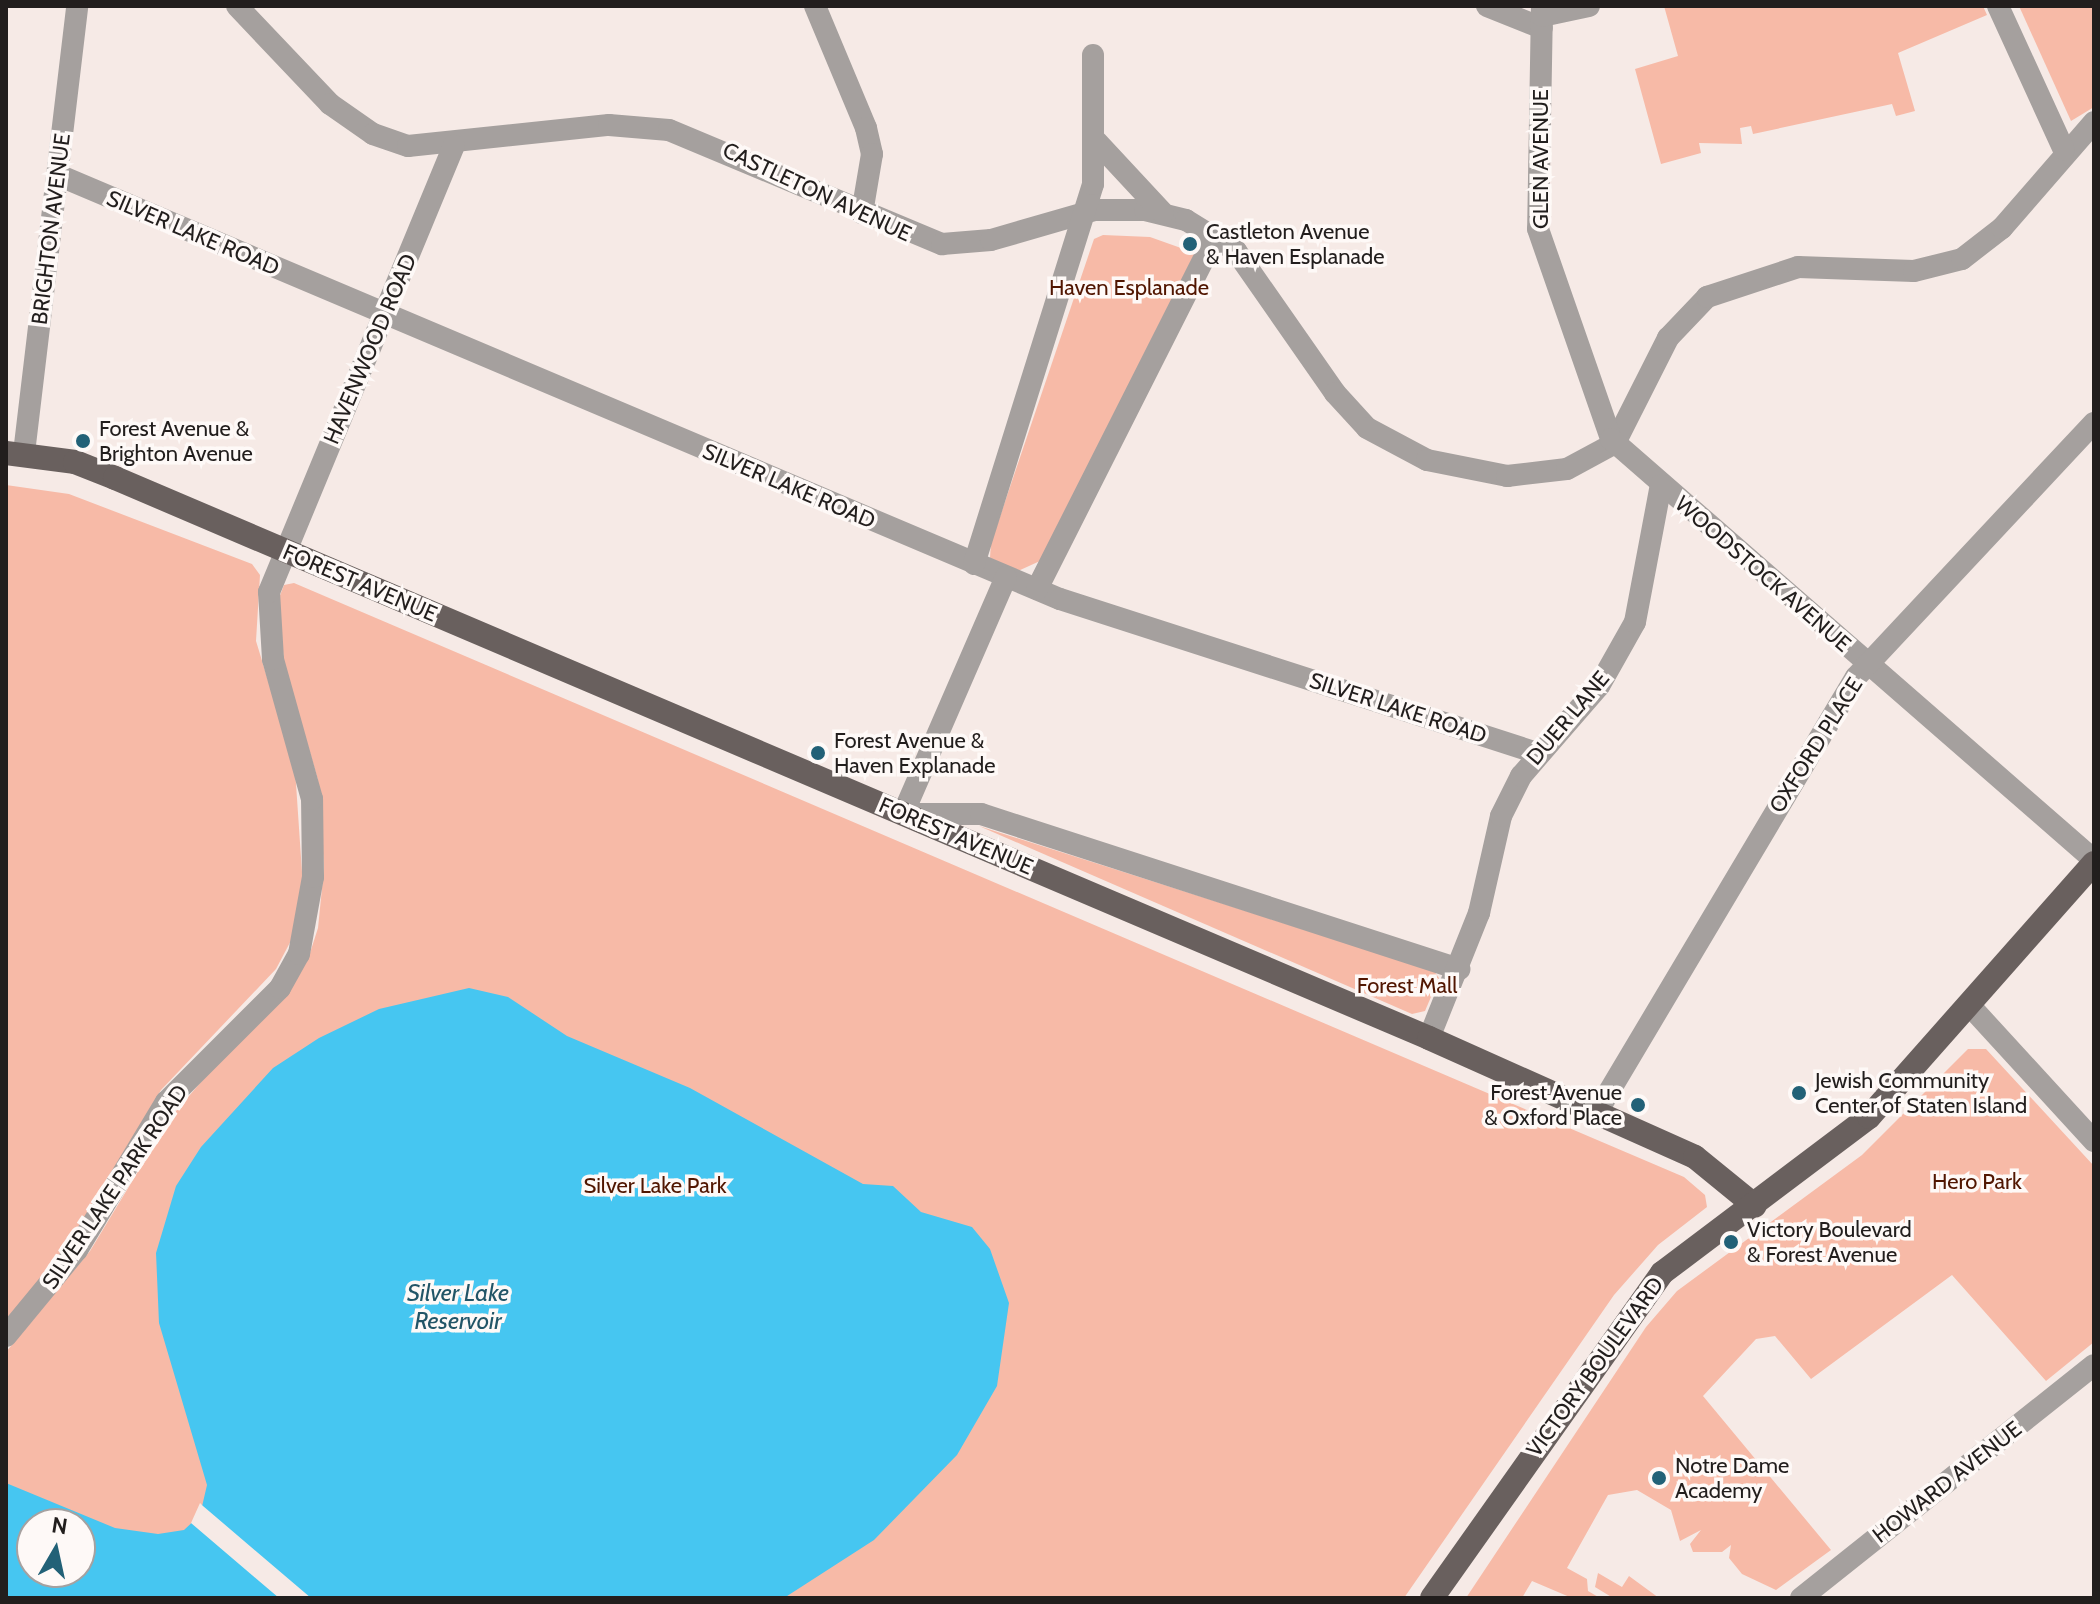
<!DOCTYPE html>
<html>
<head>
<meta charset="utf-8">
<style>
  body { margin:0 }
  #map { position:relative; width:2100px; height:1604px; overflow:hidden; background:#f6eae6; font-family:Cabin,sans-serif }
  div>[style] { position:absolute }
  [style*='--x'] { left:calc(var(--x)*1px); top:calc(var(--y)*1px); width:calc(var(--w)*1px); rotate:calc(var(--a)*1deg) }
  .green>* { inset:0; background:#f7baa7 }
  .water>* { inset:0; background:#46c6f1 }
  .pier>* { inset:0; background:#f6eae6 }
  .minor>* { height:22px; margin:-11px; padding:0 11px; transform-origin:11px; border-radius:11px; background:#a5a09e }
  .major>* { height:24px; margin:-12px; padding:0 12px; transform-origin:12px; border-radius:12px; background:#69605e }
  .dots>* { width:22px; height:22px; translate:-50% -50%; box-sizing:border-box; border:4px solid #fef9f7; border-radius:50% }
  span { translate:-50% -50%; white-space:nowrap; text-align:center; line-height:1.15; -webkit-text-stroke:7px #fef9f7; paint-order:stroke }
  .street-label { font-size:22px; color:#221e1d }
  .poi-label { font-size:22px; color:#221e1d }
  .left { translate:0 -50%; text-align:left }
  .right { translate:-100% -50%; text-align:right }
  .park-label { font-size:22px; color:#511601 }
  .water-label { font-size:24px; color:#225567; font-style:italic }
  .frame { position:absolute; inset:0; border:8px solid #221e1d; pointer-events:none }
  .north { position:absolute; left:16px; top:1508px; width:80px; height:80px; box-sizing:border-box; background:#fef9f7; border:2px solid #a6a1a0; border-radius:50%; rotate:9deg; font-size:22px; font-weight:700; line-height:32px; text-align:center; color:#221e1d }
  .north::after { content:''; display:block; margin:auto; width:28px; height:36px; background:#226177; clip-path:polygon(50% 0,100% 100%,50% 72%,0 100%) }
</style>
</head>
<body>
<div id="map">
  <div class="green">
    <i style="clip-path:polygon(1664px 6px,1983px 6px,1987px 15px,1898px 53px,1915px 111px,1896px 116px,1892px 104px,1753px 134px,1751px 126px,1740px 128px,1742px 144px,1699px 143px,1701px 153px,1661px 164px,1635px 69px,1678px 56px)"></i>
    <i style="clip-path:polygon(2019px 6px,2094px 6px,2094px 107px,2071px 121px)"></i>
    <i style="clip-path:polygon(1103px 235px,1150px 237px,1195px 253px,1040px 561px,1018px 571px,990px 558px,991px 543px,1094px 239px)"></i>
    <i style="clip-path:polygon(6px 485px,69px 494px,252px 564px,260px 575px,256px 641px,295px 769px,303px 887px,295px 933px,276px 969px,161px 1090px,71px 1242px,6px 1321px)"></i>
    <i style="clip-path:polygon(evenodd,294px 583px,1684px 1177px,1705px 1195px,1707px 1207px,1658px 1245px,1614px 1295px,1404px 1598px,6px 1598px,6px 1352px,90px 1251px,171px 1117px,309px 956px,318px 928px,324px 868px,318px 780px,284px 664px,279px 598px,284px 585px,294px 583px,32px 1524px,80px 1524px,80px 1572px,32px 1572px,32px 1524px)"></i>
    <i style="clip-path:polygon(979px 826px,1434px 971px,1439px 978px,1425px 1011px,1412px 1014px)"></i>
    <i style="clip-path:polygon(1968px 1049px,1986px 1049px,2094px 1166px,2094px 1342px,2046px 1381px,1952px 1275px,1811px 1379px,1775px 1336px,1756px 1339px,1703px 1396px,1831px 1550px,1776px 1590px,1742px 1574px,1729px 1558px,1731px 1545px,1722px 1552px,1693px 1552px,1690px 1544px,1701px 1530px,1680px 1541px,1671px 1510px,1637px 1490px,1608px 1495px,1567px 1568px,1587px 1579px,1588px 1591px,1600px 1598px,1572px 1598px,1532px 1581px,1522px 1598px,1466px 1598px,1646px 1327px,1677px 1291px,1862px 1155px)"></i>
    <i style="clip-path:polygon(1598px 1573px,1622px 1587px,1629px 1576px,1659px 1598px,1613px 1598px,1595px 1587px)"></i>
  </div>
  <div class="water">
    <i style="clip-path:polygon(evenodd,469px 988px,508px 997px,567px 1036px,690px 1088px,863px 1184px,893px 1186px,921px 1212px,972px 1227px,990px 1249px,1009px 1303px,997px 1386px,957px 1455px,874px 1540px,784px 1598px,6px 1598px,6px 1483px,115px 1528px,158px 1534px,184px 1530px,200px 1515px,207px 1485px,159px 1323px,156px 1253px,176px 1186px,201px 1147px,273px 1068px,319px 1038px,379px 1009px,469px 988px,32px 1524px,80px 1524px,80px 1572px,32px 1572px,32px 1524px)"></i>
  </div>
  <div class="pier">
    <i style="clip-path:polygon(200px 1503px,203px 1506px,311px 1598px,279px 1598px,191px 1523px)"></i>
  </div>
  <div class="minor">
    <i style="--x:237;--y:6;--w:135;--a:46.5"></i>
    <i style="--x:330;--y:104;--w:52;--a:34.9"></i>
    <i style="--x:373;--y:134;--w:37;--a:19"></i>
    <i style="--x:408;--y:146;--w:202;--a:-6"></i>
    <i style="--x:609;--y:125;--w:60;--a:4.8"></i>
    <i style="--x:669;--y:130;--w:296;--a:22.7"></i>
    <i style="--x:942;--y:244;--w:49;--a:-4.7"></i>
    <i style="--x:991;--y:240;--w:108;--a:-16.1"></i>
    <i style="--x:1095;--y:210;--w:50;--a:0"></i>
    <i style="--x:1145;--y:210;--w:42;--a:13.7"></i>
    <i style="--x:1186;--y:220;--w:59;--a:31.8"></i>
    <i style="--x:1236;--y:251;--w:173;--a:55.1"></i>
    <i style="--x:1335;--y:393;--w:47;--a:47.6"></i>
    <i style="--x:1367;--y:428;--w:68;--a:28.1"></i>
    <i style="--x:1427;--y:460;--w:82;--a:11.3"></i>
    <i style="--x:1507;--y:476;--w:60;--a:-6.7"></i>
    <i style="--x:1567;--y:469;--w:55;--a:-28.4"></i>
    <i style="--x:1615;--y:443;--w:118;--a:-63.2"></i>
    <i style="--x:1668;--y:338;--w:57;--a:-46.4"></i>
    <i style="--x:1707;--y:297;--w:96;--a:-18.2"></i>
    <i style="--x:1798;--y:267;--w:116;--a:2"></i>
    <i style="--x:1914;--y:271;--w:49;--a:-14"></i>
    <i style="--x:1962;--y:259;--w:51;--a:-37.8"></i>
    <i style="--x:2002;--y:228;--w:140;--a:-49"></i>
    <i style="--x:815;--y:6;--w:132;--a:67.3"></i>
    <i style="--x:866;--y:128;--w:27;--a:77"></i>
    <i style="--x:872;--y:154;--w:60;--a:99.6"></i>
    <i style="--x:1487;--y:6;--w:59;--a:21.8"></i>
    <i style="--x:1542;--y:6;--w:223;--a:91"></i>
    <i style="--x:1538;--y:229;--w:222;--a:70.8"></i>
    <i style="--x:1611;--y:439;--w:641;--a:41.08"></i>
    <i style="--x:1998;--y:6;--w:158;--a:65.4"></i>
    <i style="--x:1542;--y:16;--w:48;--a:-12"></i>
    <i style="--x:1097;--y:142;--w:97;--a:47.1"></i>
    <i style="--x:58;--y:175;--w:1088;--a:22.94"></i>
    <i style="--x:1060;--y:599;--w:501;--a:17.89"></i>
    <i style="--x:24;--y:453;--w:450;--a:-83.2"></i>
    <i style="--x:974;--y:564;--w:398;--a:-72.6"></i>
    <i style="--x:1093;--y:184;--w:129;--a:-90"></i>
    <i style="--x:1006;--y:577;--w:258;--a:113.5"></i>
    <i style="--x:903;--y:814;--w:78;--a:0"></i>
    <i style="--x:981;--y:814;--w:503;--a:17.97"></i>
    <i style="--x:1037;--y:589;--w:397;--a:-63.2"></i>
    <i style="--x:1971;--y:1007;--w:182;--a:47.5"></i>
    <i style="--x:1429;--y:1038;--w:135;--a:-68.2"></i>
    <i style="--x:1479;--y:913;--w:99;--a:-77.2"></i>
    <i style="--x:1501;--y:816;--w:45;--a:-63.4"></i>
    <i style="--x:1521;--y:776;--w:119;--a:-49.1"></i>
    <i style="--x:1599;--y:686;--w:73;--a:-60.6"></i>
    <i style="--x:1635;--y:622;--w:139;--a:-79.3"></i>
    <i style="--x:1597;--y:1112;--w:506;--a:-59.23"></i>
    <i style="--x:1856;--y:677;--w:348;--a:-46.9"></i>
    <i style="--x:6;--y:1336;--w:112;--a:-50.5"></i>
    <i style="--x:77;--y:1250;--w:173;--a:-59"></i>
    <i style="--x:166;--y:1102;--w:161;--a:-45"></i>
    <i style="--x:280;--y:988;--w:39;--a:-61"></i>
    <i style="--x:299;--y:954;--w:78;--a:-79.7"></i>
    <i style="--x:313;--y:877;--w:78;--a:-90.7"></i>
    <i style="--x:312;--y:799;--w:145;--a:-105.6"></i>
    <i style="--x:273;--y:659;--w:67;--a:-93.4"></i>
    <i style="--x:269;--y:592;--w:483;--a:-67.5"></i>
    <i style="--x:1801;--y:1598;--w:374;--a:-38.5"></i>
  </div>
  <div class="major">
    <i style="--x:6;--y:453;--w:70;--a:7.4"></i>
    <i style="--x:75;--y:462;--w:43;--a:21.8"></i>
    <i style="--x:115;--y:478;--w:1428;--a:23.08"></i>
    <i style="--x:1429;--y:1038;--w:291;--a:24.1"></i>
    <i style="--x:1695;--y:1157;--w:77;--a:39.2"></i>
    <i style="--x:1432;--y:1598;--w:398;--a:-54.7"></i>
    <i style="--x:1662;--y:1273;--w:259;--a:-37"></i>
    <i style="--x:1869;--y:1117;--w:339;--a:-48.5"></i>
  </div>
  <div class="dots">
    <i style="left:1190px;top:244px;background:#226177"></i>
    <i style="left:83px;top:441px;background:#226177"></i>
    <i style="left:818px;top:753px;background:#226177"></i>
    <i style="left:1799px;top:1093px;background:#226177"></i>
    <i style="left:1638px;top:1105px;background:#226177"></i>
    <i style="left:1731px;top:1242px;background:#226177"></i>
    <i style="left:1659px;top:1478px;background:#226177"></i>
  </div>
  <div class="street-label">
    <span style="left:1541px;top:159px;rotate:-90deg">GLEN AVENUE</span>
    <span style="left:817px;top:192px;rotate:25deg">CASTLETON AVENUE</span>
    <span style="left:51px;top:229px;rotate:-83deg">BRIGHTON AVENUE</span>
    <span style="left:193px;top:233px;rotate:23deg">SILVER LAKE ROAD</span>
    <span style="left:370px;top:349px;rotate:-67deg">HAVENWOOD ROAD</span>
    <span style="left:789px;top:486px;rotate:23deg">SILVER LAKE ROAD</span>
    <span style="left:1763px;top:574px;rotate:41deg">WOODSTOCK AVENUE</span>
    <span style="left:360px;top:583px;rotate:23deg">FOREST AVENUE</span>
    <span style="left:1398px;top:708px;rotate:18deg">SILVER LAKE ROAD</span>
    <span style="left:1568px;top:718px;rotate:-50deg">DUER LANE</span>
    <span style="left:1816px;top:745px;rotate:-58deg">OXFORD PLACE</span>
    <span style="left:956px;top:836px;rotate:23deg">FOREST AVENUE</span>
    <span style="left:115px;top:1187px;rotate:-56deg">SILVER LAKE PARK ROAD</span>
    <span style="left:1595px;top:1367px;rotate:-54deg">VICTORY BOULEVARD</span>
    <span style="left:1947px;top:1482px;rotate:-38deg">HOWARD AVENUE</span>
  </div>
  <div class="poi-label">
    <span class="left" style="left:1206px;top:244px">Castleton Avenue<br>&amp; Haven Esplanade</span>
    <span class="left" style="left:99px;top:441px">Forest Avenue &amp;<br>Brighton Avenue</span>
    <span class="left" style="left:834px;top:753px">Forest Avenue &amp;<br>Haven Explanade</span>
    <span class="left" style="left:1815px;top:1093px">Jewish Community<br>Center of Staten Island</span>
    <span class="right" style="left:1622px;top:1105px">Forest Avenue<br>&amp; Oxford Place</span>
    <span class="left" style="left:1747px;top:1242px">Victory Boulevard<br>&amp; Forest Avenue</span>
    <span class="left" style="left:1675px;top:1478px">Notre Dame<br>Academy</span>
  </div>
  <div class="park-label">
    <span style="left:1129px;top:288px">Haven Esplanade</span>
    <span style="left:1407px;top:986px">Forest Mall</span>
    <span style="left:1977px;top:1182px">Hero Park</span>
    <span style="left:655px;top:1186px">Silver Lake Park</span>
  </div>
  <div class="water-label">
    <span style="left:458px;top:1307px">Silver Lake<br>Reservoir</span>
  </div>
  <div class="frame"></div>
  <div class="north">N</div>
</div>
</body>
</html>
